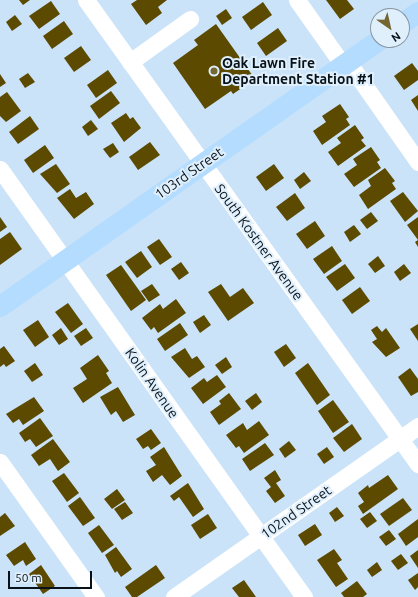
<!DOCTYPE html>
<html>
<head>
<meta charset="utf-8">
<style>
  body { margin:0 }
  #map { position:relative; width:418px; height:597px; overflow:hidden; background:#cae3f9; font-family:Ubuntu,sans-serif }
  div>[style] { position:absolute }
  [style*='--x'] { left:calc(var(--x)*1px); top:calc(var(--y)*1px); width:calc(var(--w)*1px); rotate:calc(var(--a)*1deg) }
  .building>* { inset:0; background:#5b4a00 }
  .minor>* { height:17px; margin:-8.5px; padding:0 8.5px; transform-origin:8.5px; border-radius:8.5px; background:#fff }
  .major>* { height:21px; margin:-10.5px; padding:0 10.5px; transform-origin:10.5px; border-radius:10.5px; background:#b3dcfe }
  .dots>* { width:11px; height:11px; translate:-50% -50%; box-sizing:border-box; border:2px solid #dfeffc; border-radius:50% }
  span { translate:-50% -50%; white-space:nowrap; text-align:center; line-height:1.15; -webkit-text-stroke:4px #dfeffc; paint-order:stroke }
  .poi-label { font-size:14px; color:#081118; font-weight:700 }
  .left { translate:0 -50%; text-align:left }
  .street-label { font-size:14px; color:#081118 }
  .north { position:absolute; left:370px; top:8px; width:40px; height:40px; box-sizing:border-box; background:#dfeffc; border:1px solid #8996a1; border-radius:50%; rotate:146deg; font-size:11px; font-weight:700; line-height:16px; text-align:center; color:#081118 }
  .north::after { content:''; display:block; margin:auto; width:14px; height:18px; background:#756734; clip-path:polygon(50% 0,100% 100%,50% 72%,0 100%) }
  .scale { position:absolute; left:8px; top:571px; width:84px; height:18px; box-sizing:border-box; border:2px solid #081118; border-top:0; padding-left:5px; font-size:12px; line-height:14px; white-space:nowrap; color:#081118; -webkit-text-stroke:3px #dfeffc; paint-order:stroke }
</style>
</head>
<body>
<div id="map">
  <div class="building">
    <i style="clip-path:polygon(19px 0,30px 0,23px 5px)"></i>
    <i style="clip-path:polygon(137px 0,167px 0,158px 7px,162px 13px,146px 25px,131px 4px)"></i>
    <i style="clip-path:polygon(326px 0,347px 0,354px 9px,340px 19px)"></i>
    <i style="clip-path:polygon(51px 1px,60px 14px,39px 29px,29px 16px)"></i>
    <i style="clip-path:polygon(263px 2px,272px 15px,251px 30px,242px 17px)"></i>
    <i style="clip-path:polygon(226px 9px,232px 18px,222px 25px,216px 16px)"></i>
    <i style="clip-path:polygon(15px 15px,22px 24px,12px 31px,6px 22px)"></i>
    <i style="clip-path:polygon(64px 21px,73px 34px,52px 49px,43px 36px)"></i>
    <i style="clip-path:polygon(216px 24px,255px 79px,233px 94px,231px 91px,205px 109px,173px 63px,198px 45px,194px 40px)"></i>
    <i style="clip-path:polygon(278px 28px,287px 41px,266px 56px,257px 43px)"></i>
    <i style="clip-path:polygon(81px 46px,91px 60px,74px 72px,64px 58px)"></i>
    <i style="clip-path:polygon(412px 63px,418px 71px,418px 80px,404px 90px,394px 76px)"></i>
    <i style="clip-path:polygon(108px 70px,117px 83px,96px 98px,87px 85px)"></i>
    <i style="clip-path:polygon(28px 73px,35px 82px,25px 88px,19px 79px)"></i>
    <i style="clip-path:polygon(0 74px,6px 83px,0 87px)"></i>
    <i style="clip-path:polygon(111px 91px,120px 103px,99px 119px,90px 106px)"></i>
    <i style="clip-path:polygon(7px 92px,21px 111px,6px 122px,0 116px,0 97px)"></i>
    <i style="clip-path:polygon(418px 95px,418px 111px,411px 100px)"></i>
    <i style="clip-path:polygon(340px 104px,349px 117px,346px 119px,350px 125px,322px 145px,313px 131px,326px 122px,322px 116px)"></i>
    <i style="clip-path:polygon(126px 113px,130px 119px,133px 117px,141px 128px,124px 142px,111px 123px)"></i>
    <i style="clip-path:polygon(30px 116px,39px 129px,18px 144px,9px 132px)"></i>
    <i style="clip-path:polygon(91px 120px,98px 129px,88px 136px,82px 127px)"></i>
    <i style="clip-path:polygon(355px 125px,364px 138px,361px 140px,366px 146px,338px 166px,328px 152px,341px 143px,337px 138px)"></i>
    <i style="clip-path:polygon(150px 142px,160px 155px,138px 170px,129px 157px)"></i>
    <i style="clip-path:polygon(113px 143px,119px 152px,110px 158px,103px 149px)"></i>
    <i style="clip-path:polygon(45px 145px,54px 158px,33px 173px,24px 160px)"></i>
    <i style="clip-path:polygon(371px 147px,380px 160px,377px 162px,381px 168px,354px 187px,344px 174px,357px 165px,353px 159px)"></i>
    <i style="clip-path:polygon(56px 164px,70px 184px,57px 193px,40px 174px)"></i>
    <i style="clip-path:polygon(274px 164px,284px 178px,266px 191px,256px 177px)"></i>
    <i style="clip-path:polygon(385px 168px,395px 181px,392px 183px,396px 189px,368px 209px,359px 195px,371px 186px,368px 180px)"></i>
    <i style="clip-path:polygon(304px 172px,311px 181px,300px 189px,294px 180px)"></i>
    <i style="clip-path:polygon(70px 189px,76px 198px,86px 192px,94px 204px,74px 219px,57px 198px)"></i>
    <i style="clip-path:polygon(403px 192px,418px 211px,405px 222px,390px 201px)"></i>
    <i style="clip-path:polygon(295px 193px,305px 208px,287px 221px,276px 207px)"></i>
    <i style="clip-path:polygon(371px 212px,378px 221px,367px 229px,360px 220px)"></i>
    <i style="clip-path:polygon(0 217px,7px 227px,0 232px)"></i>
    <i style="clip-path:polygon(418px 217px,418px 247px,415px 242px,418px 240px,407px 225px)"></i>
    <i style="clip-path:polygon(315px 221px,325px 236px,307px 249px,296px 234px)"></i>
    <i style="clip-path:polygon(354px 225px,361px 234px,350px 242px,344px 232px)"></i>
    <i style="clip-path:polygon(10px 232px,22px 249px,0 265px,0 239px)"></i>
    <i style="clip-path:polygon(159px 239px,172px 257px,160px 265px,147px 247px)"></i>
    <i style="clip-path:polygon(332px 246px,342px 261px,324px 274px,313px 259px)"></i>
    <i style="clip-path:polygon(141px 251px,152px 267px,137px 278px,125px 262px)"></i>
    <i style="clip-path:polygon(378px 256px,385px 266px,375px 273px,368px 264px)"></i>
    <i style="clip-path:polygon(181px 262px,189px 273px,179px 280px,171px 269px)"></i>
    <i style="clip-path:polygon(345px 264px,355px 278px,337px 291px,326px 277px)"></i>
    <i style="clip-path:polygon(404px 264px,411px 273px,400px 281px,394px 272px)"></i>
    <i style="clip-path:polygon(121px 265px,146px 300px,131px 311px,106px 275px)"></i>
    <i style="clip-path:polygon(152px 284px,160px 295px,149px 302px,141px 291px)"></i>
    <i style="clip-path:polygon(221px 284px,230px 297px,243px 288px,254px 303px,228px 321px,208px 292px)"></i>
    <i style="clip-path:polygon(360px 287px,370px 301px,352px 314px,342px 300px)"></i>
    <i style="clip-path:polygon(176px 299px,186px 313px,158px 333px,154px 327px,151px 330px,142px 318px,160px 304px,163px 309px)"></i>
    <i style="clip-path:polygon(68px 303px,83px 324px,71px 333px,55px 312px)"></i>
    <i style="clip-path:polygon(204px 315px,211px 325px,200px 333px,193px 322px)"></i>
    <i style="clip-path:polygon(38px 320px,49px 337px,35px 347px,23px 330px)"></i>
    <i style="clip-path:polygon(180px 323px,188px 335px,165px 351px,157px 339px)"></i>
    <i style="clip-path:polygon(418px 324px,418px 341px,410px 329px)"></i>
    <i style="clip-path:polygon(377px 326px,382px 332px,386px 328px,400px 348px,386px 357px,372px 342px,377px 339px,371px 330px)"></i>
    <i style="clip-path:polygon(61px 328px,68px 339px,59px 345px,52px 335px)"></i>
    <i style="clip-path:polygon(86px 328px,93px 338px,81px 346px,74px 336px)"></i>
    <i style="clip-path:polygon(286px 344px,296px 358px,284px 367px,274px 352px)"></i>
    <i style="clip-path:polygon(4px 346px,15px 361px,6px 367px,4px 364px,0 367px,0 349px)"></i>
    <i style="clip-path:polygon(185px 348px,192px 359px,197px 356px,205px 367px,189px 378px,171px 357px)"></i>
    <i style="clip-path:polygon(98px 355px,109px 371px,106px 373px,112px 383px,83px 403px,73px 388px,87px 379px,80px 368px)"></i>
    <i style="clip-path:polygon(226px 357px,232px 367px,222px 374px,215px 365px)"></i>
    <i style="clip-path:polygon(35px 363px,43px 375px,32px 382px,24px 371px)"></i>
    <i style="clip-path:polygon(308px 363px,330px 395px,317px 405px,295px 373px)"></i>
    <i style="clip-path:polygon(410px 368px,418px 379px,418px 392px,411px 396px,398px 377px)"></i>
    <i style="clip-path:polygon(217px 375px,226px 387px,203px 404px,191px 388px,204px 378px,207px 382px)"></i>
    <i style="clip-path:polygon(118px 387px,135px 415px,123px 422px,116px 411px,111px 415px,100px 397px)"></i>
    <i style="clip-path:polygon(229px 393px,241px 409px,219px 425px,210px 412px,221px 404px,219px 401px)"></i>
    <i style="clip-path:polygon(256px 393px,262px 402px,252px 410px,245px 401px)"></i>
    <i style="clip-path:polygon(34px 397px,44px 411px,23px 425px,19px 419px,13px 423px,6px 414px)"></i>
    <i style="clip-path:polygon(333px 400px,349px 422px,333px 433px,318px 411px)"></i>
    <i style="clip-path:polygon(40px 418px,53px 436px,36px 447px,30px 439px,25px 442px,19px 433px)"></i>
    <i style="clip-path:polygon(259px 421px,269px 435px,244px 453px,239px 446px,236px 448px,226px 435px,243px 423px,247px 430px)"></i>
    <i style="clip-path:polygon(352px 424px,362px 439px,344px 452px,333px 438px)"></i>
    <i style="clip-path:polygon(151px 429px,161px 443px,151px 450px,148px 446px,143px 449px,136px 439px)"></i>
    <i style="clip-path:polygon(53px 439px,70px 462px,58px 471px,50px 459px,39px 466px,31px 455px)"></i>
    <i style="clip-path:polygon(289px 441px,296px 450px,285px 458px,279px 449px)"></i>
    <i style="clip-path:polygon(265px 443px,274px 455px,250px 471px,242px 459px)"></i>
    <i style="clip-path:polygon(164px 447px,182px 476px,170px 485px,162px 475px,153px 482px,146px 471px,156px 465px,150px 457px)"></i>
    <i style="clip-path:polygon(327px 447px,334px 457px,324px 464px,317px 454px)"></i>
    <i style="clip-path:polygon(275px 470px,281px 480px,276px 483px,285px 496px,275px 503px,266px 491px,271px 487px,264px 478px)"></i>
    <i style="clip-path:polygon(64px 473px,79px 493px,67px 502px,52px 481px)"></i>
    <i style="clip-path:polygon(388px 475px,398px 489px,363px 514px,358px 506px,364px 502px,358px 493px,368px 485px,369px 488px)"></i>
    <i style="clip-path:polygon(188px 483px,204px 509px,193px 517px,179px 497px,174px 501px,170px 496px)"></i>
    <i style="clip-path:polygon(117px 489px,125px 500px,112px 509px,104px 499px)"></i>
    <i style="clip-path:polygon(80px 497px,95px 518px,83px 526px,68px 506px)"></i>
    <i style="clip-path:polygon(403px 498px,412px 510px,389px 526px,380px 514px)"></i>
    <i style="clip-path:polygon(125px 502px,133px 513px,122px 520px,114px 509px)"></i>
    <i style="clip-path:polygon(337px 507px,344px 516px,335px 522px,329px 513px)"></i>
    <i style="clip-path:polygon(370px 512px,377px 521px,367px 528px,360px 519px)"></i>
    <i style="clip-path:polygon(5px 513px,15px 526px,0 536px,0 517px)"></i>
    <i style="clip-path:polygon(208px 514px,217px 528px,200px 539px,191px 525px)"></i>
    <i style="clip-path:polygon(418px 519px,418px 537px,406px 546px,398px 534px)"></i>
    <i style="clip-path:polygon(315px 524px,322px 535px,305px 546px,298px 535px)"></i>
    <i style="clip-path:polygon(99px 525px,114px 545px,102px 553px,88px 533px)"></i>
    <i style="clip-path:polygon(389px 530px,396px 539px,386px 546px,379px 537px)"></i>
    <i style="clip-path:polygon(25px 542px,36px 559px,26px 566px,23px 560px,14px 566px,6px 555px)"></i>
    <i style="clip-path:polygon(116px 547px,132px 569px,121px 577px,117px 571px,115px 573px,105px 555px)"></i>
    <i style="clip-path:polygon(334px 549px,342px 560px,337px 563px,348px 579px,336px 587px,317px 560px)"></i>
    <i style="clip-path:polygon(418px 550px,418px 568px,410px 556px)"></i>
    <i style="clip-path:polygon(401px 554px,408px 563px,398px 570px,391px 561px)"></i>
    <i style="clip-path:polygon(377px 562px,382px 570px,372px 577px,367px 570px)"></i>
    <i style="clip-path:polygon(41px 565px,55px 586px,43px 594px,29px 574px)"></i>
    <i style="clip-path:polygon(156px 565px,165px 578px,137px 597px,132px 597px,125px 587px)"></i>
    <i style="clip-path:polygon(418px 573px,418px 587px,415px 590px,408px 580px)"></i>
    <i style="clip-path:polygon(244px 580px,256px 597px,239px 597px,232px 588px)"></i>
    <i style="clip-path:polygon(357px 581px,367px 594px,363px 597px,344px 597px,341px 593px)"></i>
  </div>
  <div class="minor">
    <i style="--x:86;--y:0;--w:571;--a:54.42"></i>
    <i style="--x:297;--y:0;--w:80;--a:54.7"></i>
    <i style="--x:130;--y:62;--w:74;--a:-35.6"></i>
    <i style="--x:348;--y:62;--w:122;--a:55"></i>
    <i style="--x:0;--y:169;--w:525;--a:54.61"></i>
    <i style="--x:0;--y:462;--w:166;--a:54.6"></i>
    <i style="--x:174;--y:597;--w:298;--a:-35"></i>
  </div>
  <div class="major">
    <i style="--x:402;--y:23;--w:19;--a:-35"></i>
    <i style="--x:0;--y:306;--w:463;--a:-35.1"></i>
  </div>
  <div class="dots">
    <i style="left:214px;top:71px;background:#756734"></i>
  </div>
  <div class="poi-label">
    <span class="left" style="left:222px;top:71px">Oak Lawn Fire<br>Department Station #1</span>
  </div>
  <div class="street-label">
    <span style="left:189px;top:173px;rotate:-35deg">103rd Street</span>
    <span style="left:259px;top:242px;rotate:54deg">South Kostner Avenue</span>
    <span style="left:152px;top:383px;rotate:55deg">Kolin Avenue</span>
    <span style="left:296px;top:512px;rotate:-35deg">102nd Street</span>
  </div>
  <div class="north">N</div>
  <div class="scale">50 m</div>
</div>
</body>
</html>
